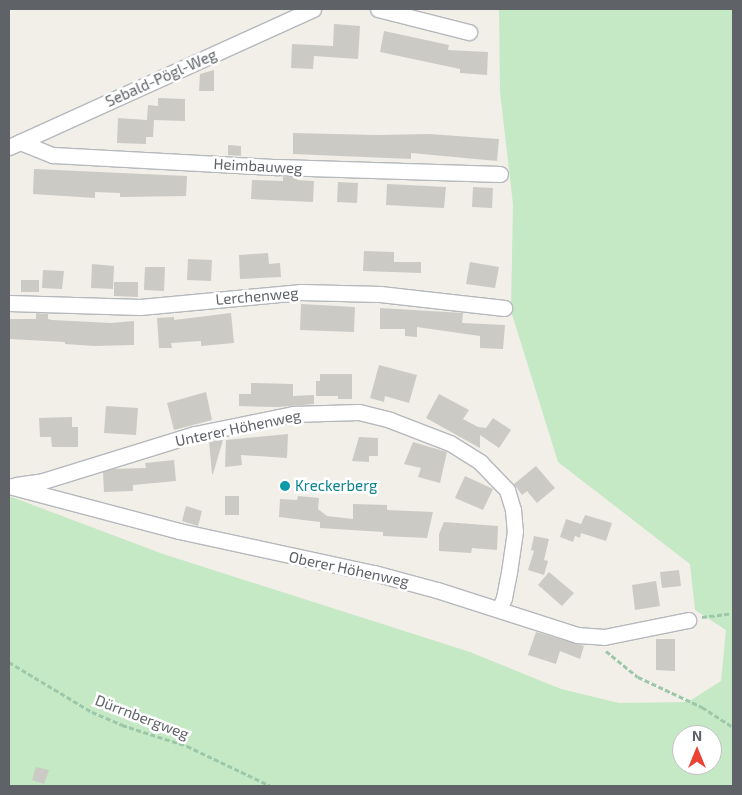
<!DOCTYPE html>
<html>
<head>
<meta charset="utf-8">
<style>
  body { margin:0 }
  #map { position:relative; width:742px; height:795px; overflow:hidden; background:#f1efe8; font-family:"Exo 2",sans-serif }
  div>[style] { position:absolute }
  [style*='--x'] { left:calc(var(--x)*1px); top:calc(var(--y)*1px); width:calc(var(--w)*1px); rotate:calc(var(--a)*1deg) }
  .green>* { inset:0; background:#c5e8c5 }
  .building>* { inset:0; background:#cccac5 }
  .path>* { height:2.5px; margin-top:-1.25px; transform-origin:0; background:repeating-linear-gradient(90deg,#9cc7a9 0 5px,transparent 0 7.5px) }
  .roads { filter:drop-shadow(1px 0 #b5b8bc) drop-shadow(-1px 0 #b5b8bc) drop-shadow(0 1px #b5b8bc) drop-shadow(0 -1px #b5b8bc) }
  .minor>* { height:15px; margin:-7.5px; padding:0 7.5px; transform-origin:7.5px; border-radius:7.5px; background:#fff }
  .dots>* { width:14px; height:14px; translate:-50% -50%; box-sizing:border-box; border:2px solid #fff; border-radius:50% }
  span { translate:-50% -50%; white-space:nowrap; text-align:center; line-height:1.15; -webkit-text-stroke:5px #fff; paint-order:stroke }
  .street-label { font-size:15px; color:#5f6368 }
  .culture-label { font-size:15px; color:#0d838f }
  .left { translate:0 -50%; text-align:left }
  .frame { position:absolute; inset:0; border:10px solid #5f6368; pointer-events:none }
  .north { position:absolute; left:672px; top:725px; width:50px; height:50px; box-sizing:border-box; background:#fff; border:1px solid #bfc1c3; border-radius:50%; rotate:0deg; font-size:14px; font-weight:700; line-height:20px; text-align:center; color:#5f6368 }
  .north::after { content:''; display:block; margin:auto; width:18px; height:22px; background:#ea4335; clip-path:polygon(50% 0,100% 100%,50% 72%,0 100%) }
</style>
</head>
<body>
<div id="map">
  <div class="green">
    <i style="clip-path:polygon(evenodd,499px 9px,733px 9px,733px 786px,9px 786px,9px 496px,163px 554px,470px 652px,561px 689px,619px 703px,688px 702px,721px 681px,726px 630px,695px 610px,690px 564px,558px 462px,511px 311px,513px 204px,500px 92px,499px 9px,682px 735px,712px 735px,712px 765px,682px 765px,682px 735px)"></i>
  </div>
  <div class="building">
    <i style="clip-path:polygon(334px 24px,360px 26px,358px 59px,314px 56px,313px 69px,291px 68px,292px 44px,333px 46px)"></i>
    <i style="clip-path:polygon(384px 31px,449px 45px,448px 50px,488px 52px,487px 75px,460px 73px,460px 69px,380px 52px)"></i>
    <i style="clip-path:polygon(214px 70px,214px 91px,199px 91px,200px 74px)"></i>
    <i style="clip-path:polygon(158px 98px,185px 99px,185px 121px,154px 120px,153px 137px,146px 137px,146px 144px,117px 143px,118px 118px,147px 120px,148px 105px,158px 106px)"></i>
    <i style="clip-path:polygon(293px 133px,377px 135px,429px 134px,499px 139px,497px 161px,411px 153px,411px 159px,293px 154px)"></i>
    <i style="clip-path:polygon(228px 145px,241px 146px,241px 156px,228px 155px)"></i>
    <i style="clip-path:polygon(34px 169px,187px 176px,186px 196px,120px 197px,120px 193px,95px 192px,95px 198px,33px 194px)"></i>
    <i style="clip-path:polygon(283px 177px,297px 177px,297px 180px,314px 181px,313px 202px,251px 199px,252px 180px,283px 181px)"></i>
    <i style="clip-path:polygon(338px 182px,358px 183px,357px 203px,337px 202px)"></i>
    <i style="clip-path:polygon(387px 184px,446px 187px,444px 208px,386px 205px)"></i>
    <i style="clip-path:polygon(473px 187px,493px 188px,492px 208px,472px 207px)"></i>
    <i style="clip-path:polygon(364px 251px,394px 252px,394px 262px,421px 262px,421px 273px,363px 271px)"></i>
    <i style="clip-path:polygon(268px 253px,269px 264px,280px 263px,281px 277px,240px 279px,239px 255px)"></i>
    <i style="clip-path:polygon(188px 259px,212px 260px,211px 281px,187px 280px)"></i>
    <i style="clip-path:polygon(470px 262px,499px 267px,495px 288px,466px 284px)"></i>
    <i style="clip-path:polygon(92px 264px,114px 266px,113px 289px,91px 288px)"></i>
    <i style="clip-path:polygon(145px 267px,165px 267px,164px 291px,144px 290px)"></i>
    <i style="clip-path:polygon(43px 270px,64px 271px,62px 289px,42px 288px)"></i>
    <i style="clip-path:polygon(21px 280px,39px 280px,39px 292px,21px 292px)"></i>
    <i style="clip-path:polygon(114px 282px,138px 282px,138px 297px,114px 296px)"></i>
    <i style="clip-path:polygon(301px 304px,355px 307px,354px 332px,300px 330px)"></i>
    <i style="clip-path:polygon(380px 308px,463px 313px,462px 323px,505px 325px,503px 349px,480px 348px,480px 336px,417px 327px,417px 337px,405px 336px,405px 329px,380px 329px)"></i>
    <i style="clip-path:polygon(36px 313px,48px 314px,48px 319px,52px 320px,111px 323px,134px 321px,134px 345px,94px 346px,65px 344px,65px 342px,9px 339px,9px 319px,36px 319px)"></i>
    <i style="clip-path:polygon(231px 313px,234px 343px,201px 346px,201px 341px,171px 343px,172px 348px,159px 348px,157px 318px,174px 317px,174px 320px)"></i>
    <i style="clip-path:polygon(379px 365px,417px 375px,409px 403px,385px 396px,384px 402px,370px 398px)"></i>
    <i style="clip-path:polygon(320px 374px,352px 374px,352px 399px,338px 399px,338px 396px,316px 396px,316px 381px,320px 381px)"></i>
    <i style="clip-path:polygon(251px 383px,293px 384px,293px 396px,314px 395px,314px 404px,278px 407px,239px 406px,239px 394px,251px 394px)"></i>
    <i style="clip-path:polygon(206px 392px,212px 420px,174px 430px,167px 403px)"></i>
    <i style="clip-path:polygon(439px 394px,469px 410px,463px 419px,478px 427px,486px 428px,493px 418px,511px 430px,499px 448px,480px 435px,480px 448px,426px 418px)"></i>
    <i style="clip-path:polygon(106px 406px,138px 408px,136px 435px,104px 433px)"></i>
    <i style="clip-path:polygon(72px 417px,72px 427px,78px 427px,78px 447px,52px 447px,51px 437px,40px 437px,39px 418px)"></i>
    <i style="clip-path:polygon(288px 434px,287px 458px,241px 455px,242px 465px,225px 467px,226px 440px)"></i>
    <i style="clip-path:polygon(359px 437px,378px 438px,378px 456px,369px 456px,369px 462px,352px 461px)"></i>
    <i style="clip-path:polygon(223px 440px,213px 474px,212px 474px,209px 441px)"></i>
    <i style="clip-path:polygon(413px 442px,447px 452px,440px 483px,418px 477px,421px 468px,404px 464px)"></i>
    <i style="clip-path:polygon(174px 460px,176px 481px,133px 485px,133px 491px,104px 492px,103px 472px,112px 469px,146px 468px,145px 463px)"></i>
    <i style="clip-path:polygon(536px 466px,555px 488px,537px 503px,527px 491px,522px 495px,514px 484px)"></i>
    <i style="clip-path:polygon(465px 476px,493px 489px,483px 510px,455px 498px)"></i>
    <i style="clip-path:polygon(225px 496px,239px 496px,239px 515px,225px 515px)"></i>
    <i style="clip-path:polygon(298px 496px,319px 498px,318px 509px,327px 516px,353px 519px,353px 504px,387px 505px,387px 510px,433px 512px,427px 538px,383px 536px,383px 532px,320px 528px,320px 522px,279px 517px,280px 499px,297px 500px)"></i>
    <i style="clip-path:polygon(186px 506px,202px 511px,198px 526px,182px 521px)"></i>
    <i style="clip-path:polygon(585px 515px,612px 523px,606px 541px,581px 533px,580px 538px,575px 536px,573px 542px,560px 537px,566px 519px,581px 524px)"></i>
    <i style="clip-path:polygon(444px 522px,498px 526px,497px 550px,472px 548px,471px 553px,439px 551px,439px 534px)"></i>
    <i style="clip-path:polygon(534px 536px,549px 539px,544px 560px,548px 561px,544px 575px,528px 570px,534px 551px,531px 550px)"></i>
    <i style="clip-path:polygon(679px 570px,681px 586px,662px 588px,660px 572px)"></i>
    <i style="clip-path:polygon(549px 572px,574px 593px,562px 606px,538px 585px)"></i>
    <i style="clip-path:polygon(656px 581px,660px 606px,635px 610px,632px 585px)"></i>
    <i style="clip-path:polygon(536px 632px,584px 646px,580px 659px,560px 651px,556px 664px,528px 655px)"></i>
    <i style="clip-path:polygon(656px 639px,675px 639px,675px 671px,656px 670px)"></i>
    <i style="clip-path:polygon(36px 767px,49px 770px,44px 784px,32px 780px)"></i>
  </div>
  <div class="path">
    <i style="--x:702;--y:617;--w:31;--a:-7"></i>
    <i style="--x:606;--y:651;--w:41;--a:39.1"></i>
    <i style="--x:638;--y:677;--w:71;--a:25.1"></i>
    <i style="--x:702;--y:707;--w:37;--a:33"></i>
    <i style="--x:9;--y:662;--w:97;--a:31.1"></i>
    <i style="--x:92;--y:712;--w:33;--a:23"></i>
    <i style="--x:122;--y:725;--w:68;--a:17.9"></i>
    <i style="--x:187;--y:746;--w:93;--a:25.5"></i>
  </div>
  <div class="roads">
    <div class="minor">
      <i style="--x:378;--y:9;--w:94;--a:14.2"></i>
      <i style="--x:20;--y:142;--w:35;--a:22"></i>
      <i style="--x:53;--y:155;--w:225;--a:3.1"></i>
      <i style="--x:278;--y:167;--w:222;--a:1.8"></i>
      <i style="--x:9;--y:147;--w:334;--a:-24.4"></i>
      <i style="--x:9;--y:303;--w:131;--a:1.7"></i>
      <i style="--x:140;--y:307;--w:162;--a:-5.3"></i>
      <i style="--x:301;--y:292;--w:79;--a:1.5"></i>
      <i style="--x:380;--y:294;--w:125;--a:6.4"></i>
      <i style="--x:16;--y:485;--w:27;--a:-8"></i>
      <i style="--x:43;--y:481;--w:159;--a:-17.2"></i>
      <i style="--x:195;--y:434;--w:100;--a:-11.5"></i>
      <i style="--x:293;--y:414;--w:66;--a:-1.7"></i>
      <i style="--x:359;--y:412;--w:32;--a:14"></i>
      <i style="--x:390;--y:420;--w:64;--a:21"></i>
      <i style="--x:450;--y:443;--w:36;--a:32"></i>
      <i style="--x:480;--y:462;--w:39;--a:46"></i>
      <i style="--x:507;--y:490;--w:21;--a:73"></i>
      <i style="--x:513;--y:510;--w:21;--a:85"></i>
      <i style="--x:515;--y:531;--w:41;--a:98.3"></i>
      <i style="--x:509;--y:572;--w:26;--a:101"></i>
      <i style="--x:504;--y:598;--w:12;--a:114"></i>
      <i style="--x:9;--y:486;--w:176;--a:14.8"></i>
      <i style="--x:179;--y:531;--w:199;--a:12.2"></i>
      <i style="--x:374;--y:573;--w:65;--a:15.1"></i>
      <i style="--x:437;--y:590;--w:147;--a:17.8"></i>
      <i style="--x:577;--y:635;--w:27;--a:4"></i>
      <i style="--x:604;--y:637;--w:86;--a:-11.4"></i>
    </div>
  </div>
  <div class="dots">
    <i style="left:285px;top:486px;background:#0f9aa8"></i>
  </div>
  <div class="street-label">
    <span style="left:161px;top:78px;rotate:-24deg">Sebald-Pögl-Weg</span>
    <span style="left:258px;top:166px;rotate:3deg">Heimbauweg</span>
    <span style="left:257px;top:296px;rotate:-5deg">Lerchenweg</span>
    <span style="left:238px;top:428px;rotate:-12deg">Unterer Höhenweg</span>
    <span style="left:349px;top:569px;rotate:12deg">Oberer Höhenweg</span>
    <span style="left:142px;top:717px;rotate:21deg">Dürrnbergweg</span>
  </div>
  <div class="culture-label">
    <span class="left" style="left:295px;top:486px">Kreckerberg</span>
  </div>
  <div class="frame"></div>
  <div class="north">N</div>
</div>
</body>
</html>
